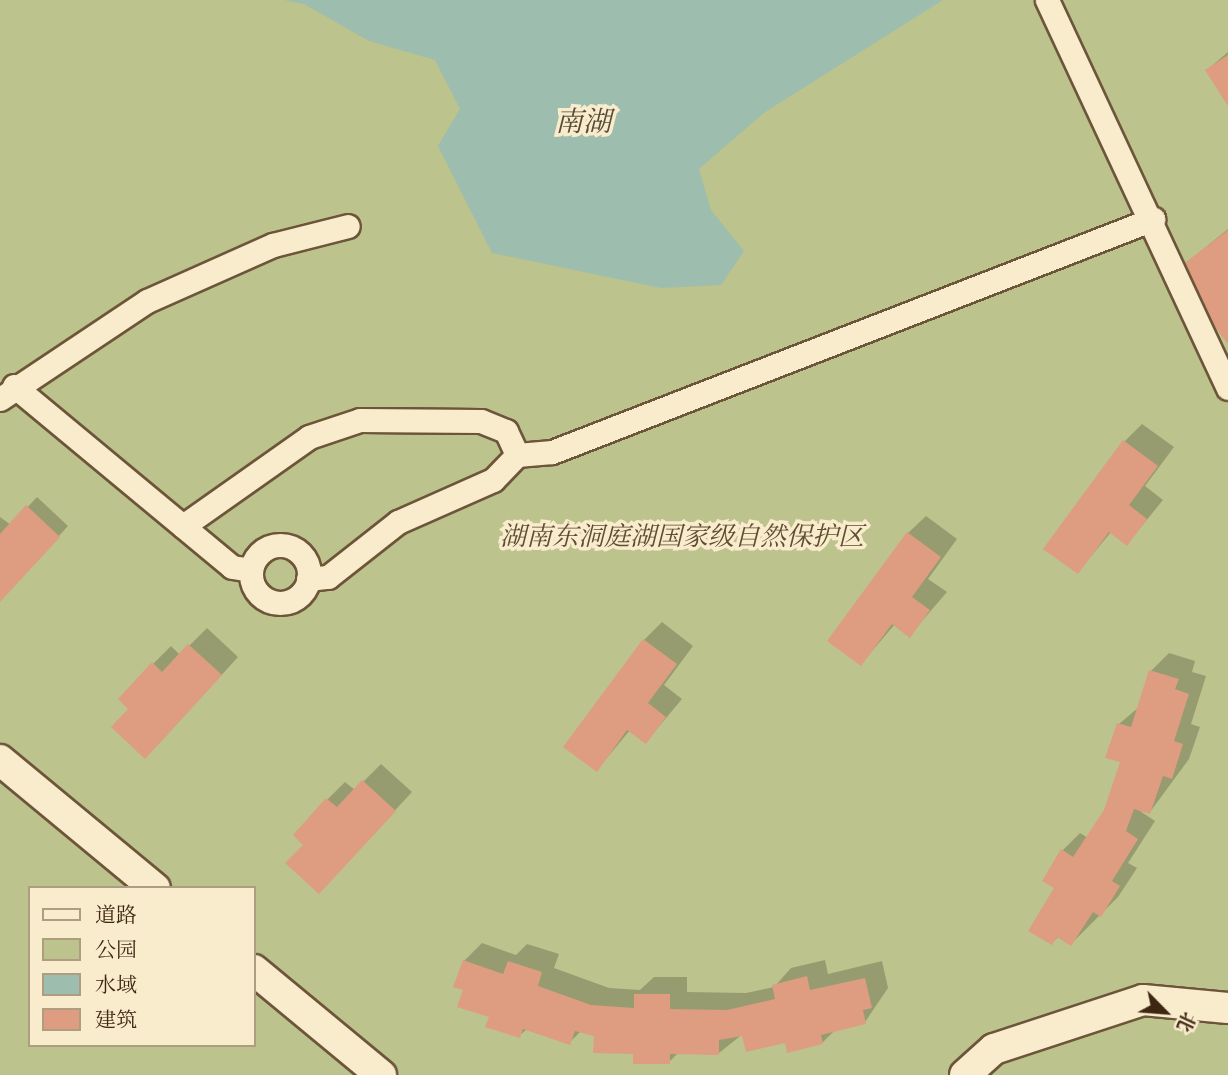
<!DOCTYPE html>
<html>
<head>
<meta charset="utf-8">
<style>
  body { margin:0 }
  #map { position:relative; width:1228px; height:1075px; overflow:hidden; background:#f6e1b2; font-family:"Sorts Mill Goudy","Noto Serif SC",serif }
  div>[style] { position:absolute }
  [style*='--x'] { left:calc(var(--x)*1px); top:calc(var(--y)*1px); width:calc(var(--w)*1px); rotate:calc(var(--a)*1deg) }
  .green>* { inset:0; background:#bcc38c }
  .water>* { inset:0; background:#9dbdae }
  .shadow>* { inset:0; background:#0003 }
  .building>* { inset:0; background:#de9c81 }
  .roads { filter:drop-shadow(2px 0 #6d553a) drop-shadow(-2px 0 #6d553a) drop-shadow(0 2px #6d553a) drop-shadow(0 -2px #6d553a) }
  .minor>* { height:23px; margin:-11.5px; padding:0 11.5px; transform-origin:11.5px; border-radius:11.5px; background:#f9eccd }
  .minor>.ring { margin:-11.5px; padding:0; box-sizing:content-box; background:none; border:23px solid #f9eccd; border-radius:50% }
  .tertiary>* { height:30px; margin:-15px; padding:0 15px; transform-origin:15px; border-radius:15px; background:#f9eccd }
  span { translate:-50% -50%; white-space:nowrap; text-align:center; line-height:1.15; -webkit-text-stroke:7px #f9eccd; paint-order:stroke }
  .park-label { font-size:26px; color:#5e4d30; font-style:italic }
  .water-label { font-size:28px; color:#564c39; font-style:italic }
  .legend { position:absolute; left:28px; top:886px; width:228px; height:161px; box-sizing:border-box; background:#f9eccd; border:2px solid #af9d82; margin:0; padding:9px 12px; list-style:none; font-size:21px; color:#3f2612 }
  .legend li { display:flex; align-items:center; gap:14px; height:35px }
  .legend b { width:35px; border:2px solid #af9d82 }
  .north { position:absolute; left:1130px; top:977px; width:70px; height:70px; -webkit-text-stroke:5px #f9eccd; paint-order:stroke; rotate:115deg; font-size:19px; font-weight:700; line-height:28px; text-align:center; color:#3f2612 }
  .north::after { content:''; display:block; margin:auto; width:24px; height:32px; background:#3f2612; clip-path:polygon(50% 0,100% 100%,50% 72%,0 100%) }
</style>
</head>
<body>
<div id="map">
  <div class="green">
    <i style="clip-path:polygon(evenodd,0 0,1228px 0,1228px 1075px,0 1075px,0 0,30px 888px,254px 888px,254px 1045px,30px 1045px,30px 888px)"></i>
  </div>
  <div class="water">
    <i style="clip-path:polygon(284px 0,943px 0,765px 112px,699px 169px,711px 210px,744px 251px,721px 285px,661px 288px,492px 253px,438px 146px,460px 109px,435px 60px,369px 41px,304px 4px)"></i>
  </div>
  <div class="shadow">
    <i style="clip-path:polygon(1228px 52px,1228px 103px,1207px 70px)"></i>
    <i style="clip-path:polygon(1228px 229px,1228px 340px,1175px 272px)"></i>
    <i style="clip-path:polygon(1142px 424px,1174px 447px,1145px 486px,1163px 500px,1127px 544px,1111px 532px,1078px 572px,1125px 441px)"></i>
    <i style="clip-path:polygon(37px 497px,68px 526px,0 601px,0 517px,11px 525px)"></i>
    <i style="clip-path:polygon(926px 516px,957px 539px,928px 579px,947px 592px,910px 635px,895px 624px,861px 664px,908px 533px)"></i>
    <i style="clip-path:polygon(662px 622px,693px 646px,664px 685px,682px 699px,646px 742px,630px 730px,597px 770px,644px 640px)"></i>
    <i style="clip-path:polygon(207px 628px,238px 657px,163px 739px,131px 709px,153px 664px,171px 646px,180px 655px)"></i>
    <i style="clip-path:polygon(1169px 653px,1195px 661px,1192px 672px,1206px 676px,1191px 724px,1200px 727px,1189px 759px,1150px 812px,1137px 809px,1155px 821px,1128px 863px,1137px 868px,1118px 897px,1071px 944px,1059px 936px,1052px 943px,1063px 850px,1080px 833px,1088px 838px,1106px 810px,1122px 761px,1119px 724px,1139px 707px,1151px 671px)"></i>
    <i style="clip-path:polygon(381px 764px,412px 792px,336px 874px,305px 845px,328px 799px,345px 782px,355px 790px)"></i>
    <i style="clip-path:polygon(482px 943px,516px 955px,527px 944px,559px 954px,554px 968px,609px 988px,640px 990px,654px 977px,687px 977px,687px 992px,746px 993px,774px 987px,791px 968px,825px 960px,828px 974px,882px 961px,888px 988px,865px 1022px,835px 1030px,822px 1043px,744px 1033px,719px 1053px,678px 1053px,669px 1062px,581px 1031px,569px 1043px,527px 1029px,519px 1036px,465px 989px,464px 961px)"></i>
  </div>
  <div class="building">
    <i style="clip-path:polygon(1228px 55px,1228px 106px,1205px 70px)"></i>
    <i style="clip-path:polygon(1228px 230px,1228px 344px,1173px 272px)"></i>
    <i style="clip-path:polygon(1123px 440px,1158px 466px,1129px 505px,1147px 519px,1127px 546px,1109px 532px,1078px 574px,1043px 549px)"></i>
    <i style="clip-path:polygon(26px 505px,60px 537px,0 602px,0 534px)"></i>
    <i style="clip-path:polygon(907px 532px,941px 557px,912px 597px,930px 610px,910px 638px,892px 624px,861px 666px,827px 641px)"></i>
    <i style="clip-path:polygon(643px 639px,677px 664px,648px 703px,666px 717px,646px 744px,627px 730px,597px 772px,563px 747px)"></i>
    <i style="clip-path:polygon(188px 644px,222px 675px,145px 759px,111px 727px,128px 709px,118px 699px,152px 662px,162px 672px)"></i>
    <i style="clip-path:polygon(1149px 670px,1179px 679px,1175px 689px,1189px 694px,1174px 741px,1183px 744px,1172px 779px,1163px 776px,1150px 814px,1134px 809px,1126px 831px,1138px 839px,1112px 881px,1120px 886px,1101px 917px,1093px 912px,1071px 946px,1057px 937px,1052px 945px,1028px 931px,1054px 888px,1042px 881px,1061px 849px,1073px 857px,1104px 810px,1120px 762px,1105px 758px,1117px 723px,1131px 727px)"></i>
    <i style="clip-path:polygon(362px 780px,396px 811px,319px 894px,285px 863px,303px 845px,293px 835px,326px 798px,337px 807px)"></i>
    <i style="clip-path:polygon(463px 960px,503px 974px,508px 961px,542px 972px,538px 986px,591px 1005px,634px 1008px,634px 994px,670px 994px,670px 1009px,727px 1010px,775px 999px,772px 985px,807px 976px,810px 990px,865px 978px,872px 1008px,863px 1010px,866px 1024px,821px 1035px,823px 1044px,787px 1053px,785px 1043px,746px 1052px,742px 1036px,719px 1040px,719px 1055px,670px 1054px,670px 1064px,633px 1064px,633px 1054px,593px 1053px,594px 1036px,575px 1031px,570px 1045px,523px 1029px,520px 1038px,485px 1027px,489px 1017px,457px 1007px,463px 990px,453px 987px)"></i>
  </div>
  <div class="roads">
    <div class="minor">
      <i style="--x:1047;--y:0;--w:428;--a:65"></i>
      <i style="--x:14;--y:386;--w:283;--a:39.7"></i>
      <i style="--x:232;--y:567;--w:19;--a:9"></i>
      <i style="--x:0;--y:399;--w:177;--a:-33.7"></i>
      <i style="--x:147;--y:301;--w:138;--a:-24"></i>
      <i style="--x:273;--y:245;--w:77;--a:-14.2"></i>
      <i style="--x:183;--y:526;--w:154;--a:-35.2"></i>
      <i style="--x:309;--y:437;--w:54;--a:-18.4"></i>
      <i style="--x:360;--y:420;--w:121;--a:0.5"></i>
      <i style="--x:481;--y:421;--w:27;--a:22"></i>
      <i style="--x:506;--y:431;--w:26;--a:65"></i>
      <i style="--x:517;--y:455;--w:35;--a:-5"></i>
      <i style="--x:552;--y:452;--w:645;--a:-21.19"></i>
      <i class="ring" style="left:251px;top:545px;width:35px;height:35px"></i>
      <i style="--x:308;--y:579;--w:20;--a:-6"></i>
      <i style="--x:328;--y:577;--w:89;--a:-38.2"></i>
      <i style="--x:398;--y:522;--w:104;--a:-23.9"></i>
      <i style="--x:493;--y:480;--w:35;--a:-46"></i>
    </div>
    <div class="tertiary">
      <i style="--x:0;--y:760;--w:201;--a:39.6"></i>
      <i style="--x:254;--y:970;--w:165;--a:39.6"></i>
      <i style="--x:965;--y:1075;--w:39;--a:-42"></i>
      <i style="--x:994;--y:1049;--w:157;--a:-18.2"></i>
      <i style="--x:1143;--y:1000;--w:85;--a:5.4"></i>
    </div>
  </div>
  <div class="park-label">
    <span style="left:682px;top:539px">湖南东洞庭湖国家级自然保护区</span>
  </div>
  <div class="water-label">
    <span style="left:583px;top:124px">南湖</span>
  </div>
  <ul class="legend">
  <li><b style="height:9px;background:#f9eccd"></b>道路</li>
  <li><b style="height:19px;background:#bcc38c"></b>公园</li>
  <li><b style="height:19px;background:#9dbdae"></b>水域</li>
  <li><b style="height:19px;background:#de9c81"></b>建筑</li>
  </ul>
  <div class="north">北</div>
</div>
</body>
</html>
